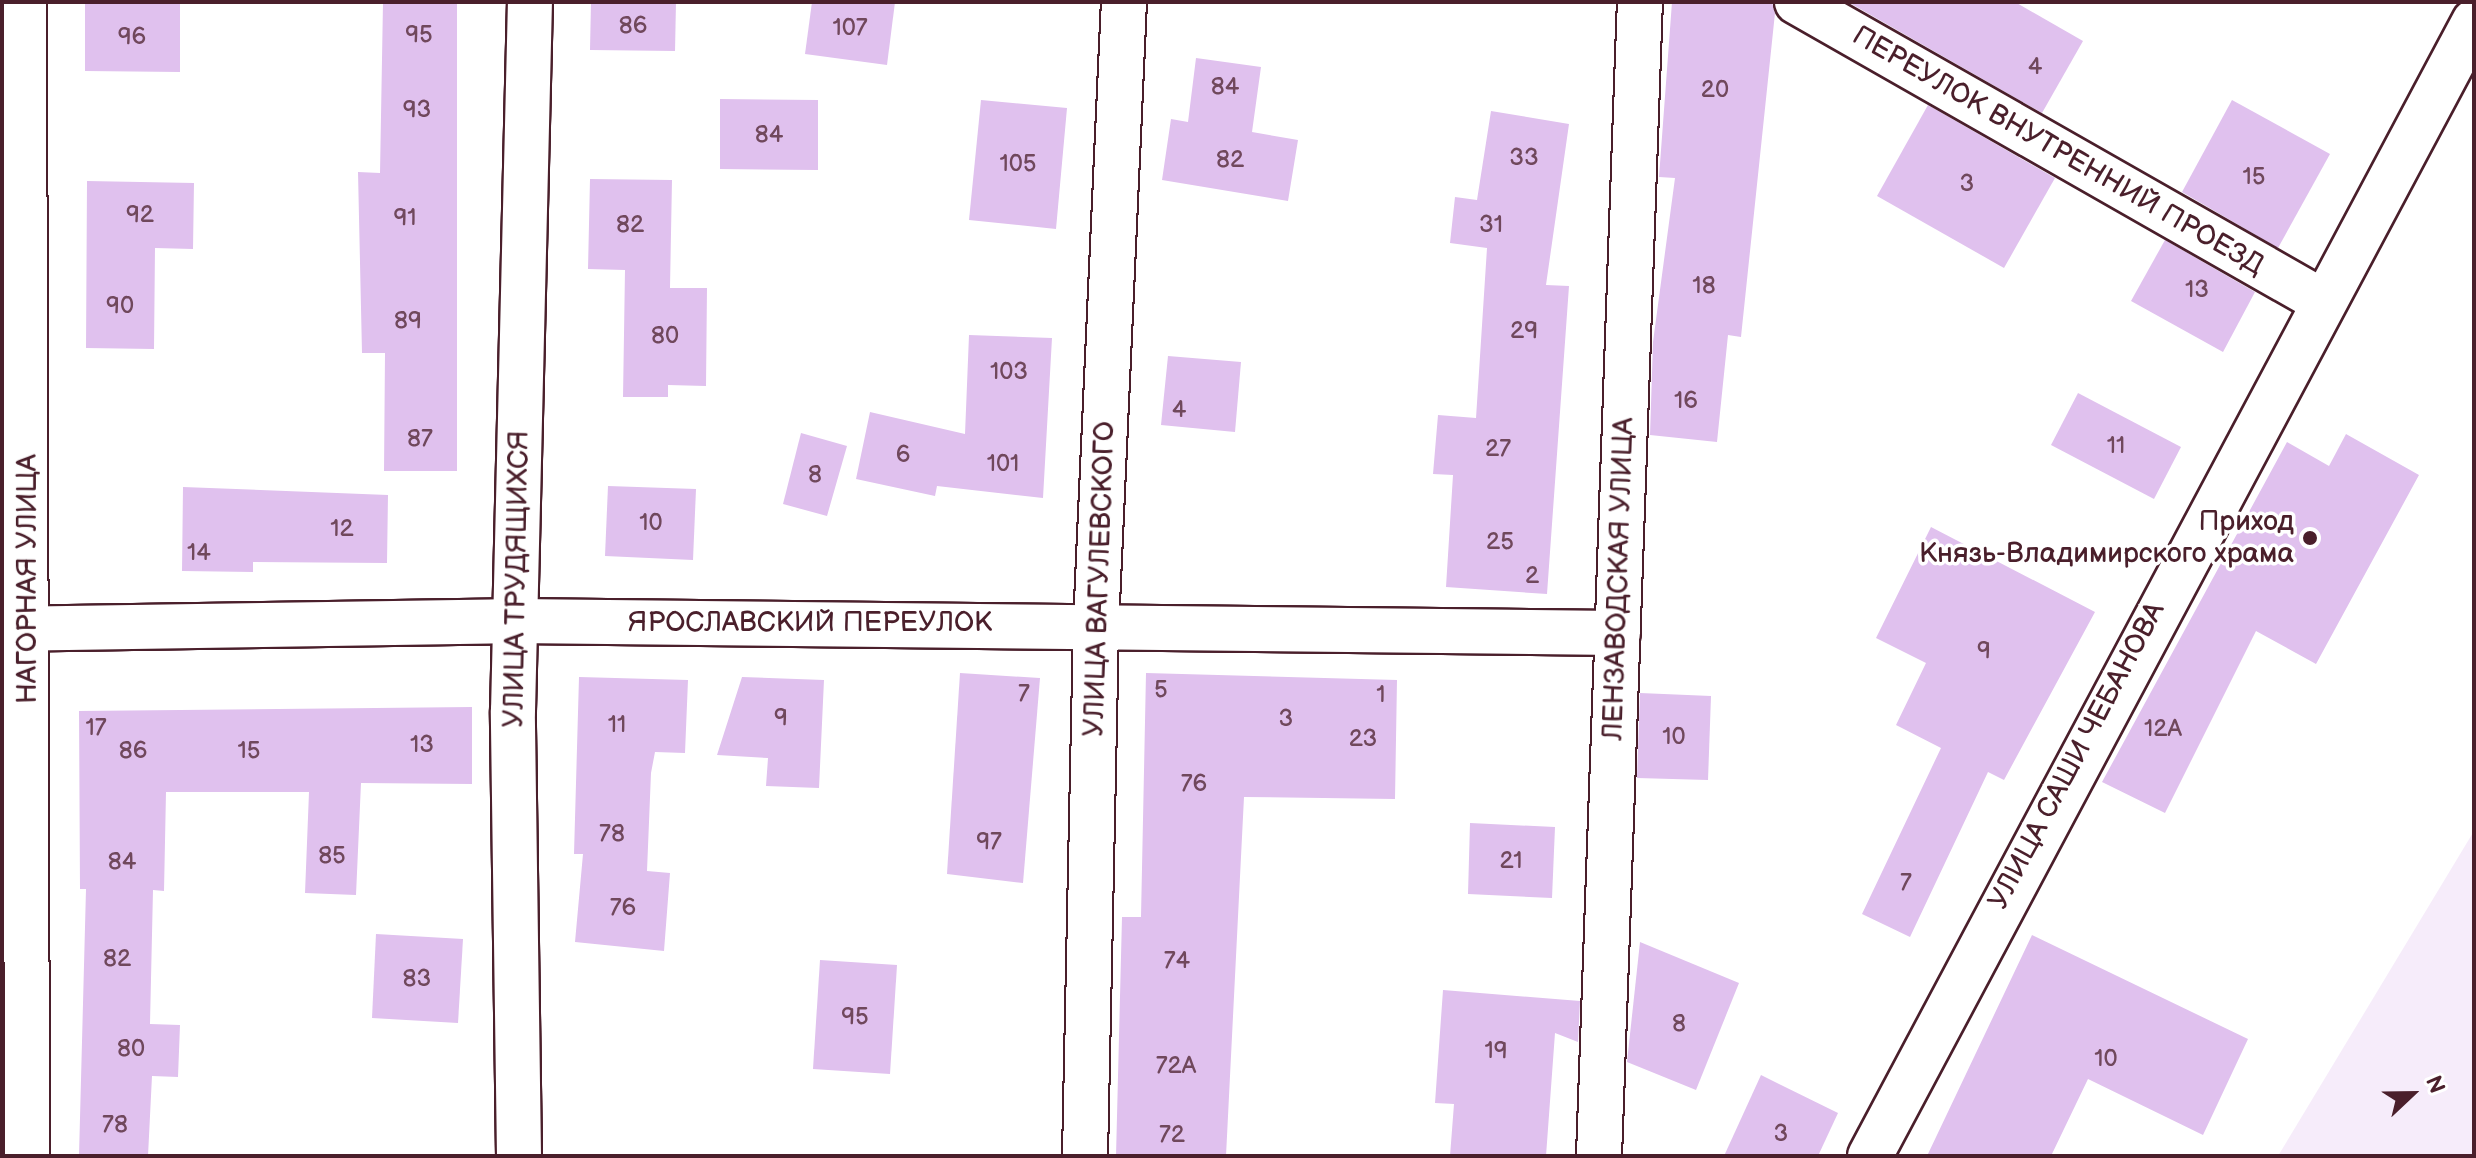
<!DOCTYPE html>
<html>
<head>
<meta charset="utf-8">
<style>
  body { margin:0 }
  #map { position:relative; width:2476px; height:1158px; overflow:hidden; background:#fff; font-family:"Balsamiq Sans",sans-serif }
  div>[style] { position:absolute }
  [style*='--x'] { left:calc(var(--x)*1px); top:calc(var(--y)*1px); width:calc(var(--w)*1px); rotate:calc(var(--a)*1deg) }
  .built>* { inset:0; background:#f6ecfa }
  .building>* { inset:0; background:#e0c1ee }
  .roads { filter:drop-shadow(2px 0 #4a1f2b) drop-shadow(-2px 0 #4a1f2b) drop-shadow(0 2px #4a1f2b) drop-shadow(0 -2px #4a1f2b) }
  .minor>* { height:44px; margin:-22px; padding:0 22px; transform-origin:22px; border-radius:22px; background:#fff }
  .dots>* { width:22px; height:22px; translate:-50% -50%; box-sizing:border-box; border:4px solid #fff; border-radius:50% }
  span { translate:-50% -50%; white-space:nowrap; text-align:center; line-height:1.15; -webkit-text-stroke:7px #fff; paint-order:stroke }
  .number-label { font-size:24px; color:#70485c }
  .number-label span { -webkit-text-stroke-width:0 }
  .street-label { font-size:28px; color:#4a1f2b }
  .poi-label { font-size:28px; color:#4a1f2b }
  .right { translate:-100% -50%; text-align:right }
  .frame { position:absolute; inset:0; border:4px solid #4a1f2b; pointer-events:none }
  .north { position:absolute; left:2372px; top:1054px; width:80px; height:80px; -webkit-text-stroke:6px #fff; paint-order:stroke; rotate:68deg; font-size:22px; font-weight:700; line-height:32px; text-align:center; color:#4a1f2b }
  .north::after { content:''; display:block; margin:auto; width:28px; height:36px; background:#4a1f2b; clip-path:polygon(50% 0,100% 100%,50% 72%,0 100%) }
</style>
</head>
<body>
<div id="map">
  <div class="built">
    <i style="clip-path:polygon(2474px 831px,2474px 1156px,2278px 1156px)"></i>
  </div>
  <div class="building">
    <i style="clip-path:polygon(85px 2px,180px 2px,180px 72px,85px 71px)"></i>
    <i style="clip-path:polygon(383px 2px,457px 2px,457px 471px,384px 471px,385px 353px,362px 353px,358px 172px,380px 173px)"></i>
    <i style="clip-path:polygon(591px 2px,676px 2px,675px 51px,590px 50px)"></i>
    <i style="clip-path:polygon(812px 2px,895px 2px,887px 65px,805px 54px)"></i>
    <i style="clip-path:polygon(1672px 2px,1772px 2px,1775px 13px,1741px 337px,1728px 335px,1717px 442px,1650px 435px,1653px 342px,1675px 178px,1659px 177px)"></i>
    <i style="clip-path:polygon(1848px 2px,2015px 2px,2083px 41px,2042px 113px)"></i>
    <i style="clip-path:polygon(1196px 58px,1261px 67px,1252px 132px,1298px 140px,1288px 201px,1162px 180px,1171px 119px,1188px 122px)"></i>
    <i style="clip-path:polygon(720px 99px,818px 100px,818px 170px,720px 169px)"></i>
    <i style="clip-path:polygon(981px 100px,1067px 108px,1056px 229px,969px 220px)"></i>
    <i style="clip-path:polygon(2232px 100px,2330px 154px,2278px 248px,2182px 192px)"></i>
    <i style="clip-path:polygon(1928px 105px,2055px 178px,2004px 268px,1877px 196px)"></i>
    <i style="clip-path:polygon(1491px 111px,1569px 124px,1546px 285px,1569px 286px,1547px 594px,1446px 587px,1453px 475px,1433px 474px,1438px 415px,1476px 418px,1487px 248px,1450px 243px,1455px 197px,1477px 200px)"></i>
    <i style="clip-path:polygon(590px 179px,672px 180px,670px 288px,707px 288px,706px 386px,668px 385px,668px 397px,623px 397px,625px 270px,588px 269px)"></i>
    <i style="clip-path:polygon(87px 181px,194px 183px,193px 249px,155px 248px,154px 349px,86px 348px)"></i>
    <i style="clip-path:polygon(2165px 240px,2255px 292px,2223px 352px,2131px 301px)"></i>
    <i style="clip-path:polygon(969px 335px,1052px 338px,1043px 498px,937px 486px,935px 496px,856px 479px,870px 412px,965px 434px)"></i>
    <i style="clip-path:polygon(1168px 356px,1241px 362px,1235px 432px,1161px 425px)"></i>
    <i style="clip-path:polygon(2078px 393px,2181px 447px,2154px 499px,2051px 445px)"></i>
    <i style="clip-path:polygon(801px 433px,847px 446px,827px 516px,783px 504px)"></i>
    <i style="clip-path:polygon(2346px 434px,2419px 475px,2316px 664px,2256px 631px,2165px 813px,2102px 782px,2287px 442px,2329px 466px)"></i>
    <i style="clip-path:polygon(608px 486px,696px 489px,693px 560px,605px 556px)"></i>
    <i style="clip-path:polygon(183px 487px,388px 495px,387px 563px,253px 562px,253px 572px,182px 571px)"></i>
    <i style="clip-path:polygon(1931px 527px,2095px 612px,2004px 780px,1988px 772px,1910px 937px,1862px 914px,1941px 748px,1896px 725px,1926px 663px,1876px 638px)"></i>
    <i style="clip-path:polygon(960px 673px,1040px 678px,1023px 883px,947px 874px)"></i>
    <i style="clip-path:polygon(1146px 673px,1397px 680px,1395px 799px,1244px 797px,1226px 1156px,1116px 1156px,1122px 917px,1141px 917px)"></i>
    <i style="clip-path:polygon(579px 677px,688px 680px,685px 753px,655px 752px,651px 773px,647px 871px,670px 873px,664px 951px,575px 942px,583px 854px,574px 854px)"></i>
    <i style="clip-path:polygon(742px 677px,824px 680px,819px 788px,766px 786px,768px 758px,717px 755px)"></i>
    <i style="clip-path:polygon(1640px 693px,1711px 696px,1708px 780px,1637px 778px)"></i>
    <i style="clip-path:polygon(472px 707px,472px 784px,361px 783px,356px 895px,305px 893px,309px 792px,166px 792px,164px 891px,153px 890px,150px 1024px,180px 1025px,178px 1077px,152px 1076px,148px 1156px,79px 1156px,86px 889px,80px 889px,79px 711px)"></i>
    <i style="clip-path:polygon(1470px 823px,1555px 827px,1552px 898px,1468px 894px)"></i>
    <i style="clip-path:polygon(376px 934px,463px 939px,458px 1023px,372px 1018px)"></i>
    <i style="clip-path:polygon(2032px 935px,2248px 1039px,2203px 1135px,2088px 1079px,2051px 1156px,1927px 1156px)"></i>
    <i style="clip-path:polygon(1640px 942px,1739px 983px,1696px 1090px,1627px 1062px)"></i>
    <i style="clip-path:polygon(820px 960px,897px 965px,890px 1074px,813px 1069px)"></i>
    <i style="clip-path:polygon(1443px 990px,1580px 1001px,1578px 1042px,1555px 1033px,1546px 1156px,1450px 1156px,1454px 1104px,1435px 1103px)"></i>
    <i style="clip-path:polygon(1761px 1075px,1838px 1113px,1818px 1156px,1724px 1156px)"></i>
  </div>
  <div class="roads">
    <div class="minor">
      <i style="--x:24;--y:2;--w:1154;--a:89.85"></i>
      <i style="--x:1797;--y:2;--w:602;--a:29.67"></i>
      <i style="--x:2;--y:629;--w:513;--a:-0.89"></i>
      <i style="--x:515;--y:621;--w:1103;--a:0.62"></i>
      <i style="--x:519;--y:1156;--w:445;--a:-90.8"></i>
      <i style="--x:513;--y:711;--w:709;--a:-88.63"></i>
      <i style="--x:1085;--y:1156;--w:531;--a:-88.81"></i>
      <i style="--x:1096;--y:625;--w:624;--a:-87.43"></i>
      <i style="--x:1599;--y:1156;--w:1155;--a:-87.97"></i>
      <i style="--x:1870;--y:1156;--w:1285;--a:-61.96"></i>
    </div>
  </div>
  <div class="dots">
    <i style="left:2310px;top:538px;background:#4a1f2b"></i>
  </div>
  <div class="number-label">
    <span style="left:633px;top:26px">86</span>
    <span style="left:850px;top:28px">107</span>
    <span style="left:419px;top:35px">95</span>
    <span style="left:132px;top:37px">96</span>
    <span style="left:2035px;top:67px">4</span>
    <span style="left:1225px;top:87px">84</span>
    <span style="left:1715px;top:90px">20</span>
    <span style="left:417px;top:110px">93</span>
    <span style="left:769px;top:135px">84</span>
    <span style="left:1524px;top:158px">33</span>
    <span style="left:1230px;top:160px">82</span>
    <span style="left:1018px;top:164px">105</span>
    <span style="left:2254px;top:177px">15</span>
    <span style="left:1967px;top:184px">3</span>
    <span style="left:140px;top:215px">92</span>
    <span style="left:405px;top:218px">91</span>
    <span style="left:630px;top:225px">82</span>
    <span style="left:1491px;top:225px">31</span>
    <span style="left:1704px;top:286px">18</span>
    <span style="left:2197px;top:290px">13</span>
    <span style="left:120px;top:306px">90</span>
    <span style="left:408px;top:321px">89</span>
    <span style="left:1524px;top:331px">29</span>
    <span style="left:665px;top:336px">80</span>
    <span style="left:1009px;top:372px">103</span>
    <span style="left:1686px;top:401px">16</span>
    <span style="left:1179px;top:410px">4</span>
    <span style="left:420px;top:439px">87</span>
    <span style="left:2116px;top:446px">11</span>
    <span style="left:1498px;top:449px">27</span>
    <span style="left:903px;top:455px">6</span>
    <span style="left:1003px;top:464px">101</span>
    <span style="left:815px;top:475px">8</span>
    <span style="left:651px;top:523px">10</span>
    <span style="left:342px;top:529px">12</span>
    <span style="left:1500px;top:542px">25</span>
    <span style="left:199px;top:553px">14</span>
    <span style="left:1532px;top:576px">2</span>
    <span style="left:1984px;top:651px">9</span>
    <span style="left:1161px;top:690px">5</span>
    <span style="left:1024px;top:694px">7</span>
    <span style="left:1381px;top:695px">1</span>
    <span style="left:781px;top:718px">9</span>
    <span style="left:1286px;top:719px">3</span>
    <span style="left:617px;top:725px">11</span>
    <span style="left:96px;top:728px">17</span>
    <span style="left:2163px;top:729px">12А</span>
    <span style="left:1674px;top:737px">10</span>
    <span style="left:1363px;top:739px">23</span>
    <span style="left:422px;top:745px">13</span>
    <span style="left:133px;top:751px">86</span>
    <span style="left:249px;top:751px">15</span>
    <span style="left:1194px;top:784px">76</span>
    <span style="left:612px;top:834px">78</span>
    <span style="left:989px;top:842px">97</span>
    <span style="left:332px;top:856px">85</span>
    <span style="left:1511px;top:861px">21</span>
    <span style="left:122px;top:862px">84</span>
    <span style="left:1906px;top:883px">7</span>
    <span style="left:623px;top:908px">76</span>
    <span style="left:117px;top:959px">82</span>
    <span style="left:1177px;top:961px">74</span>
    <span style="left:417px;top:979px">83</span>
    <span style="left:855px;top:1017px">95</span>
    <span style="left:1679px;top:1024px">8</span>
    <span style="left:131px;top:1049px">80</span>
    <span style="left:1496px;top:1051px">19</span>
    <span style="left:2106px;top:1059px">10</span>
    <span style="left:1176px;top:1066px">72А</span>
    <span style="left:115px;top:1125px">78</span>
    <span style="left:1781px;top:1134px">3</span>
    <span style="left:1172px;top:1135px">72</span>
  </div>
  <div class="street-label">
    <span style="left:2058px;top:151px;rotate:30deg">ПЕРЕУЛОК ВНУТРЕННИЙ ПРОЕЗД</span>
    <span style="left:28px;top:579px;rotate:-90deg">НАГОРНАЯ УЛИЦА</span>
    <span style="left:517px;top:579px;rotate:-89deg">УЛИЦА ТРУДЯЩИХСЯ</span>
    <span style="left:1100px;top:579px;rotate:-88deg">УЛИЦА ВАГУЛЕВСКОГО</span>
    <span style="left:1619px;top:579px;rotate:-88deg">ЛЕНЗАВОДСКАЯ УЛИЦА</span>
    <span style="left:810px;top:623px">ЯРОСЛАВСКИЙ ПЕРЕУЛОК</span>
    <span style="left:2077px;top:756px;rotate:-62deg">УЛИЦА САШИ ЧЕБАНОВА</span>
  </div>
  <div class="poi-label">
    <span class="right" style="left:2294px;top:538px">Приход<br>Князь-Владимирского храма</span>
  </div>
  <div class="frame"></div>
  <div class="north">N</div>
</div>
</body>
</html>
